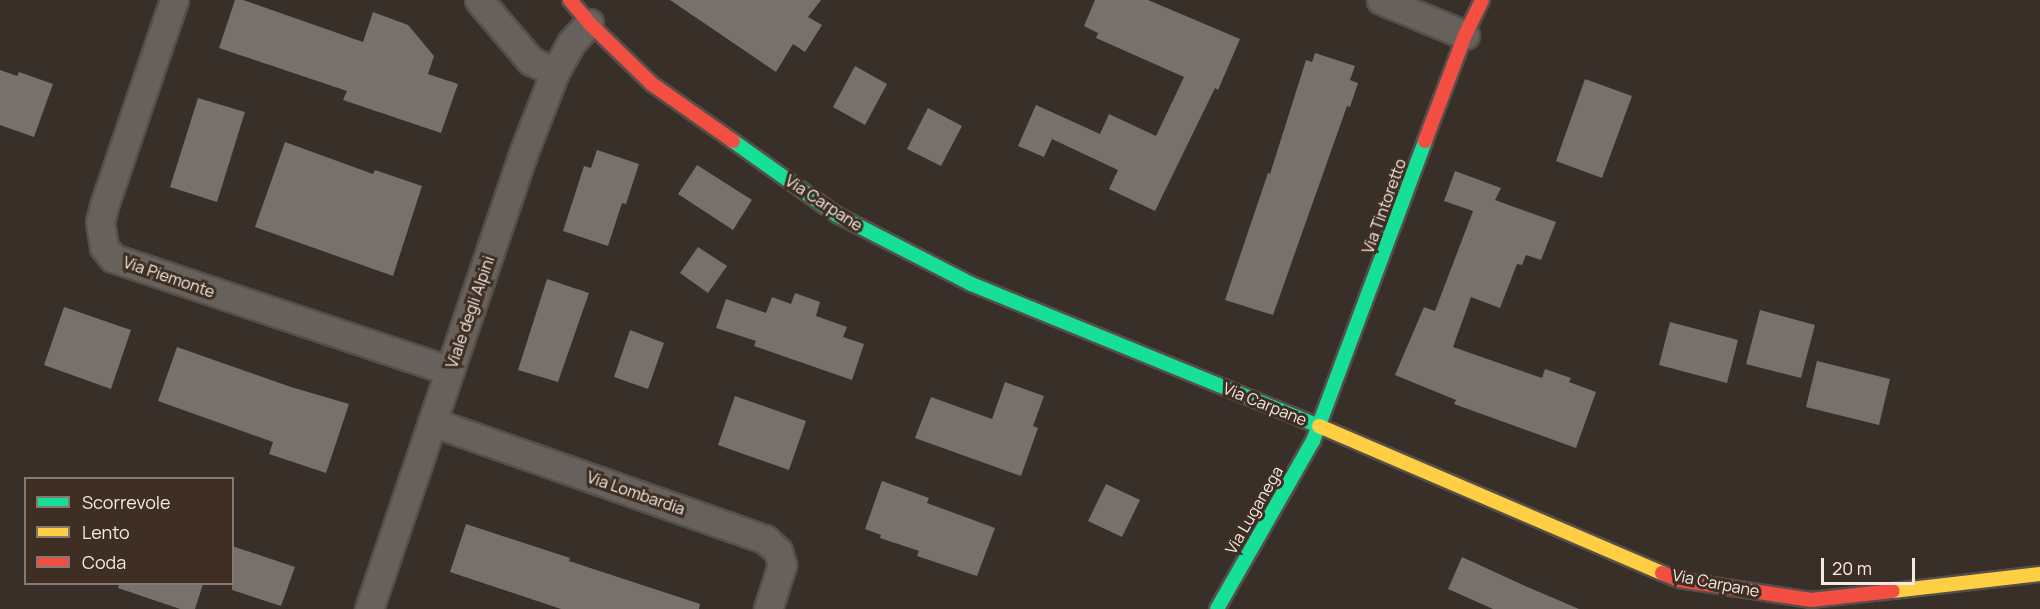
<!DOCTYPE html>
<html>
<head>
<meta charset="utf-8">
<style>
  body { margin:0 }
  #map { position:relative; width:2040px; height:609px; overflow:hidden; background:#382f29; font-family:Manrope,sans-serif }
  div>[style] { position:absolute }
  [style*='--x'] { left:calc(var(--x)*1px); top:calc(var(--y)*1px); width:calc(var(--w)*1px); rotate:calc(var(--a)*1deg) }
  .building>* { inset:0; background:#78706c }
  .roads { filter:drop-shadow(2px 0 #564e49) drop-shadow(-2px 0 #564e49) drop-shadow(0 2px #564e49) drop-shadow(0 -2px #564e49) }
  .street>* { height:27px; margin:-13.5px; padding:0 13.5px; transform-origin:13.5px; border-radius:13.5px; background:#67615c }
  .fast>* { height:14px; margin:-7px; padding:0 7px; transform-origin:7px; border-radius:7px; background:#16e098 }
  .slow>* { height:14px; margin:-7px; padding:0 7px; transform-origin:7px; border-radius:7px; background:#ffcf43 }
  .jam>* { height:14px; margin:-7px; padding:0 7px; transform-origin:7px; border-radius:7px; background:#f24e42 }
  span { translate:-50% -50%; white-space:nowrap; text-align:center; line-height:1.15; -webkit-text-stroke:6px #3e2e23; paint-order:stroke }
  .street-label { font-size:16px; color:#f4eae3 }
  .legend { position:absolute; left:24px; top:477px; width:210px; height:108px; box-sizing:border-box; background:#3e2e23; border:2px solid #877970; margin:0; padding:8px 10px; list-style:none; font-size:18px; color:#f4eae3 }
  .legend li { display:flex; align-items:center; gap:12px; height:30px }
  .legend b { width:30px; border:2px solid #877970 }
  .scale { position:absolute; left:1821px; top:558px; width:94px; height:27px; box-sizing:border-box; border:3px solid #f4eae3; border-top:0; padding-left:8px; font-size:18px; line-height:21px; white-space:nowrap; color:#f4eae3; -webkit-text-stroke:4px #3e2e23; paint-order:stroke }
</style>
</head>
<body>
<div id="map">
  <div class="building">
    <i style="clip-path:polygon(235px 0,243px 0,363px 42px,373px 12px,408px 25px,434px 56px,428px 74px,458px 84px,441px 133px,343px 100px,347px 91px,219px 48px)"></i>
    <i style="clip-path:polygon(670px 0,821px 0,808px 17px,822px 25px,805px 52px,793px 44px,776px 72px)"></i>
    <i style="clip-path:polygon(1095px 0,1148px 0,1240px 39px,1218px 90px,1215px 88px,1155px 211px,1109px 189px,1118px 170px,1052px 139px,1044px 157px,1018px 146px,1036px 105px,1100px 134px,1109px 114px,1156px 136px,1184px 77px,1096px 38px,1098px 33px,1084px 26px)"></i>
    <i style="clip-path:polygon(1315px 53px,1355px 66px,1350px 80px,1358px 83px,1350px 107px,1347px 106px,1273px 315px,1225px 300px,1268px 173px,1270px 174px,1306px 60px,1312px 62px)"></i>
    <i style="clip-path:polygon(855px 66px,887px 84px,865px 125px,833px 107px)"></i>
    <i style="clip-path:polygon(0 70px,17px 76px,19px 72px,53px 84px,34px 137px,0 125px)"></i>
    <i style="clip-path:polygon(1585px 79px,1632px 96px,1602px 178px,1556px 161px)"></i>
    <i style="clip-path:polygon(198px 98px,245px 112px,217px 202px,170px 187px)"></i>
    <i style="clip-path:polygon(928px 108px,962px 126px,941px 166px,907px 149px)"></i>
    <i style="clip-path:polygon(285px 142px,373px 174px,375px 170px,422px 186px,393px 276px,255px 227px)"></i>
    <i style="clip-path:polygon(597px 150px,639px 164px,626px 204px,622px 203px,608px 246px,563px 231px,584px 166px,591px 168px)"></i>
    <i style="clip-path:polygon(697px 165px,752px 200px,733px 230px,678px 194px)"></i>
    <i style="clip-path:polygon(1455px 171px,1501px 188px,1495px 200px,1556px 222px,1541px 260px,1526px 255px,1522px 265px,1517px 264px,1500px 308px,1471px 297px,1453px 347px,1542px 378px,1545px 369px,1571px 378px,1569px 382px,1596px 392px,1576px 448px,1454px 404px,1456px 400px,1395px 375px,1424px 307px,1435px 311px,1473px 211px,1444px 201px)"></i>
    <i style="clip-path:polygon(698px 247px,727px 266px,708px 293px,680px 273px)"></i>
    <i style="clip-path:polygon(547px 279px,589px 293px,558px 382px,518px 370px)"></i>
    <i style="clip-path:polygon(795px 293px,820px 302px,816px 316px,847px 327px,843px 337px,864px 344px,852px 380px,754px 346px,756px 341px,716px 328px,726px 299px,766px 313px,772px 297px,791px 304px)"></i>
    <i style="clip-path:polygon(64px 307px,131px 330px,111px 389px,44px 365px)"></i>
    <i style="clip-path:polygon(1760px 310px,1815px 325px,1801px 378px,1746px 364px)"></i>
    <i style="clip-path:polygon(1670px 322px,1738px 340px,1727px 383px,1659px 365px)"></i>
    <i style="clip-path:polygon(630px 330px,664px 343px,648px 389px,614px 377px)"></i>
    <i style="clip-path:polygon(177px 347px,291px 387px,349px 404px,326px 473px,269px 454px,273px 442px,158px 401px)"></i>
    <i style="clip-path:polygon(1817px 361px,1890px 379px,1879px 425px,1806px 407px)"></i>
    <i style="clip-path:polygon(1005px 382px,1044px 396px,1033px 426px,1038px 428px,1021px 476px,915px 438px,931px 397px,992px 419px)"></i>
    <i style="clip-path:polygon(735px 396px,806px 421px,789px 470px,718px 445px)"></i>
    <i style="clip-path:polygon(882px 481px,929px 498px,927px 503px,995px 528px,977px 576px,917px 556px,919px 551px,880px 538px,881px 535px,865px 529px)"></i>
    <i style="clip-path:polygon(1106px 484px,1140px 500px,1122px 537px,1088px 521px)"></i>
    <i style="clip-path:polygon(466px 524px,570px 558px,569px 561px,700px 604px,699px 609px,561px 609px,450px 572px)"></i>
    <i style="clip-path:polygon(232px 546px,295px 567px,281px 606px,232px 590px)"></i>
    <i style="clip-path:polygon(1462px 557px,1523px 585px,1579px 609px,1493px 609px,1448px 589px)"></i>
    <i style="clip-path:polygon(119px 584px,203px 584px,195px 609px,180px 609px,118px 588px)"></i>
  </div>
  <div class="roads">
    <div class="street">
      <i style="--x:174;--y:0;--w:218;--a:108.8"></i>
      <i style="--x:104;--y:206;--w:16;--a:104"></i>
      <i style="--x:100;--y:222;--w:25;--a:81"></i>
      <i style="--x:104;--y:247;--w:14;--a:51"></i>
      <i style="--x:113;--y:258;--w:355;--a:18.5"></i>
      <i style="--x:479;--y:0;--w:80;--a:49.6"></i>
      <i style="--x:531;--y:61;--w:26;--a:25"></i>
      <i style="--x:1381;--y:0;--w:91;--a:22.6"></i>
      <i style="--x:432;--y:422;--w:353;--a:19.4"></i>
      <i style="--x:765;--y:539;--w:18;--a:43"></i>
      <i style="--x:778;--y:551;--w:15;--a:74"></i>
      <i style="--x:782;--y:565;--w:46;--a:107.7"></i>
      <i style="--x:369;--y:609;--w:480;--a:-71.3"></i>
      <i style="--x:523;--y:154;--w:88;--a:-68.7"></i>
      <i style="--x:555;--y:72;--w:33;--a:-61"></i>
      <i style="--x:571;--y:43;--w:27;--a:-48"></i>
    </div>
    <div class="fast">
      <i style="--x:733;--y:141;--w:128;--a:35.4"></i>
      <i style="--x:837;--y:215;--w:151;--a:27.2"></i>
      <i style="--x:971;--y:284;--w:376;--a:22.2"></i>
      <i style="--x:1217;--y:609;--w:193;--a:-60.3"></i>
      <i style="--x:1313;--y:441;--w:320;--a:-69.5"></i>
    </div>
    <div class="slow">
      <i style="--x:1319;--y:426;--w:373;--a:23.2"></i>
      <i style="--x:1893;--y:591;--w:148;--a:-6.6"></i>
    </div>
    <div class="jam">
      <i style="--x:570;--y:0;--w:30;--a:50"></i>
      <i style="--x:589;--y:23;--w:88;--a:44.1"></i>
      <i style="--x:652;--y:84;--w:99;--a:35.1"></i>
      <i style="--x:1425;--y:141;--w:113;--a:-69.3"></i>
      <i style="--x:1465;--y:35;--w:39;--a:-64"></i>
      <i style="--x:1662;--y:573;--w:18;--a:22"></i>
      <i style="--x:1679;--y:580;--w:134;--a:8.6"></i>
      <i style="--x:1811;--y:600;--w:82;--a:-6.3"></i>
    </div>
  </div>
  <div class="street-label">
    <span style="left:824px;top:203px;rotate:33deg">Via Carpane</span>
    <span style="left:1384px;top:206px;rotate:-70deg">Via Tintoretto</span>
    <span style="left:169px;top:277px;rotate:19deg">Via Piemonte</span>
    <span style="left:470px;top:312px;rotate:-71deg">Viale degli Alpini</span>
    <span style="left:1265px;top:404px;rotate:22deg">Via Carpane</span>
    <span style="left:636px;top:493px;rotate:19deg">Via Lombardia</span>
    <span style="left:1254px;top:510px;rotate:-60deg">Via Luganega</span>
    <span style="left:1716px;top:583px;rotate:11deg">Via Carpane</span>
  </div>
  <ul class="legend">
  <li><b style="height:8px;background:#16e098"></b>Scorrevole</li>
  <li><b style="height:8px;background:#ffcf43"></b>Lento</li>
  <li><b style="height:8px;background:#f24e42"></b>Coda</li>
  </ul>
  <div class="scale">20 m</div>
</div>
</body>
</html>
